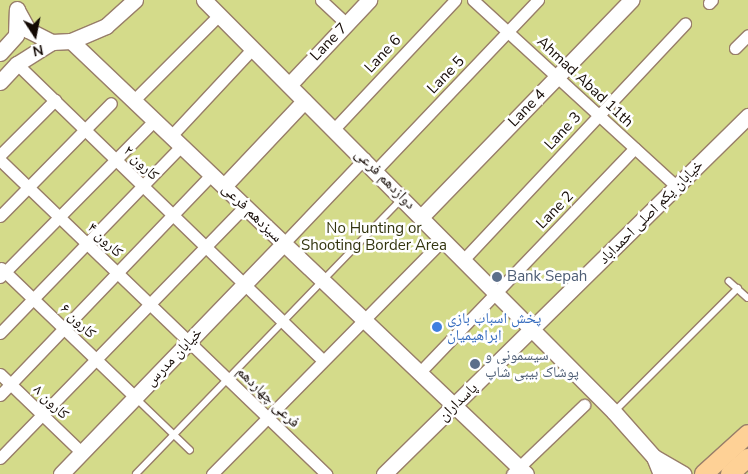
<!DOCTYPE html>
<html>
<head>
<meta charset="utf-8">
<style>
  body { margin:0 }
  #map { position:relative; width:748px; height:474px; overflow:hidden; background:#fbe9db; font-family:"Nunito Sans","Noto Naskh Arabic",sans-serif }
  div>[style] { position:absolute }
  [style*='--x'] { left:calc(var(--x)*1px); top:calc(var(--y)*1px); width:calc(var(--w)*1px); rotate:calc(var(--a)*1deg) }
  .green>* { inset:0; background:#d4db8a }
  .roads { filter:drop-shadow(1px 0 #987e69) drop-shadow(-1px 0 #987e69) drop-shadow(0 1px #987e69) drop-shadow(0 -1px #987e69) }
  .lane>* { height:5.5px; margin:-2.75px; padding:0 2.75px; transform-origin:2.75px; border-radius:2.75px; background:#fff }
  .street>* { height:11px; margin:-5.5px; padding:0 5.5px; transform-origin:5.5px; border-radius:5.5px; background:#fff }
  .secondary>* { height:15px; margin:-7.5px; padding:0 7.5px; transform-origin:7.5px; border-radius:7.5px; background:#fff }
  .primary>* { height:18px; margin:-9px; padding:0 9px; transform-origin:9px; border-radius:9px; background:#fed196 }
  .dots>* { width:14px; height:14px; translate:-50% -50%; box-sizing:border-box; border:2px solid #fff; border-radius:50% }
  span { translate:-50% -50%; white-space:nowrap; text-align:center; line-height:1.15; -webkit-text-stroke:5px #fff; paint-order:stroke }
  .street-label { font-size:15px; color:#130904 }
  .park-label { font-size:15px; color:#32340e }
  .service-label { font-size:15px; color:#4e5e75 }
  .left { translate:0 -50%; text-align:left }
  .shop-label { font-size:15px; color:#366cbe }
  .north { position:absolute; left:10px; top:10px; width:50px; height:50px; -webkit-text-stroke:4px #fff; paint-order:stroke; rotate:169deg; font-size:14px; font-weight:700; line-height:20px; text-align:center; color:#130904 }
  .north::after { content:''; display:block; margin:auto; width:18px; height:22px; background:#130904; clip-path:polygon(50% 0,100% 100%,50% 72%,0 100%) }
</style>
</head>
<body>
<div id="map">
  <div class="green">
    <i style="clip-path:polygon(0 0,748px 0,748px 474px,0 474px)"></i>
  </div>
  <div class="roads">
    <div class="lane">
      <i style="--x:729;--y:281;--w:25;--a:42"></i>
      <i style="--x:136;--y:398;--w:75;--a:43.9"></i>
      <i style="--x:614;--y:412;--w:175;--a:-45"></i>
      <i style="--x:136;--y:474;--w:381;--a:-46"></i>
    </div>
    <div class="street">
      <i style="--x:321;--y:0;--w:35;--a:43"></i>
      <i style="--x:473;--y:0;--w:275;--a:42.5"></i>
      <i style="--x:709;--y:3;--w:4;--a:-45"></i>
      <i style="--x:735;--y:48;--w:18;--a:-45"></i>
      <i style="--x:17;--y:64;--w:425;--a:44.1"></i>
      <i style="--x:134;--y:100;--w:120;--a:-45"></i>
      <i style="--x:334;--y:129;--w:177;--a:-46.8"></i>
      <i style="--x:171;--y:136;--w:119;--a:-47"></i>
      <i style="--x:0;--y:155;--w:78;--a:-45"></i>
      <i style="--x:0;--y:160;--w:453;--a:43.9"></i>
      <i style="--x:376;--y:170;--w:235;--a:-46.4"></i>
      <i style="--x:0;--y:216;--w:158;--a:-45.5"></i>
      <i style="--x:284;--y:243;--w:117;--a:-46.4"></i>
      <i style="--x:464;--y:259;--w:323;--a:-46.8"></i>
      <i style="--x:1;--y:268;--w:186;--a:43.9"></i>
      <i style="--x:0;--y:277;--w:221;--a:-45.4"></i>
      <i style="--x:0;--y:333;--w:260;--a:-45.9"></i>
      <i style="--x:420;--y:372;--w:310;--a:-46.2"></i>
      <i style="--x:0;--y:374;--w:114;--a:43.9"></i>
      <i style="--x:0;--y:395;--w:306;--a:-46.2"></i>
      <i style="--x:0;--y:458;--w:351;--a:-45.8"></i>
      <i style="--x:212;--y:474;--w:330;--a:-45.4"></i>
      <i style="--x:512;--y:474;--w:100;--a:-43.8"></i>
    </div>
    <div class="secondary">
      <i style="--x:204;--y:0;--w:581;--a:45.14"></i>
      <i style="--x:614;--y:412;--w:60;--a:48.4"></i>
      <i style="--x:654;--y:457;--w:18;--a:68"></i>
      <i style="--x:17;--y:10;--w:23;--a:61"></i>
      <i style="--x:28;--y:30;--w:27;--a:27"></i>
      <i style="--x:52;--y:42;--w:19;--a:-3"></i>
      <i style="--x:71;--y:41;--w:38;--a:-23"></i>
      <i style="--x:106;--y:26;--w:39;--a:-42"></i>
      <i style="--x:71;--y:41;--w:628;--a:43.58"></i>
      <i style="--x:0;--y:53;--w:24;--a:-48"></i>
      <i style="--x:16;--y:35;--w:26;--a:-88"></i>
      <i style="--x:0;--y:82;--w:25;--a:-47"></i>
      <i style="--x:17;--y:64;--w:41;--a:-32.2"></i>
      <i style="--x:289;--y:85;--w:117;--a:-46.7"></i>
      <i style="--x:224;--y:186;--w:117;--a:-46.7"></i>
      <i style="--x:422;--y:216;--w:301;--a:-45.9"></i>
      <i style="--x:654;--y:457;--w:34;--a:30"></i>
      <i style="--x:61;--y:474;--w:321;--a:-46"></i>
      <i style="--x:384;--y:474;--w:511;--a:-44.52"></i>
    </div>
    <div class="primary">
      <i style="--x:704;--y:474;--w:59;--a:-42.3"></i>
      <i style="--x:730;--y:474;--w:24;--a:-42"></i>
    </div>
  </div>
  <div class="dots">
    <i style="left:497px;top:277px;background:#5c6f8a"></i>
    <i style="left:437px;top:327px;background:#3f7fe0"></i>
    <i style="left:475px;top:364px;background:#5c6f8a"></i>
  </div>
  <div class="street-label">
    <span style="left:329px;top:42px;rotate:-46deg">Lane 7</span>
    <span style="left:383px;top:54px;rotate:-47deg">Lane 6</span>
    <span style="left:446px;top:75px;rotate:-46deg">Lane 5</span>
    <span style="left:585px;top:82px;rotate:43deg">Ahmad Abad 11th</span>
    <span style="left:527px;top:108px;rotate:-46deg">Lane 4</span>
    <span style="left:563px;top:131px;rotate:-47deg">Lane 3</span>
    <span style="left:141px;top:163px;rotate:44deg">کارون ۲</span>
    <span style="left:385px;top:179px;rotate:45deg">دوازدهم فرعی</span>
    <span style="left:555px;top:210px;rotate:-46deg">Lane 2</span>
    <span style="left:651px;top:212px;rotate:-45deg">خیابان یکم اصلی احمداباد</span>
    <span style="left:252px;top:213px;rotate:44deg">سیزدهم فرعی</span>
    <span style="left:105px;top:240px;rotate:44deg">کارون ۴</span>
    <span style="left:78px;top:321px;rotate:44deg">کارون ۶</span>
    <span style="left:174px;top:357px;rotate:-46deg">خیابان مدرس</span>
    <span style="left:268px;top:397px;rotate:44deg">فرعی چهاردهم</span>
    <span style="left:51px;top:402px;rotate:44deg">کارون ۸</span>
    <span style="left:458px;top:402px;rotate:-44deg">پاسداران</span>
  </div>
  <div class="park-label">
    <span style="left:374px;top:237px">No Hunting or<br>Shooting Border Area</span>
  </div>
  <div class="service-label">
    <span class="left" style="left:507px;top:277px">Bank Sepah</span>
    <span class="left" style="left:485px;top:364px">سیسمونی و<br>پوشاک بیبی شاپ</span>
  </div>
  <div class="shop-label">
    <span class="left" style="left:447px;top:327px">پخش اسباب بازی<br>ابراهیمیان</span>
  </div>
  <div class="north">N</div>
</div>
</body>
</html>
